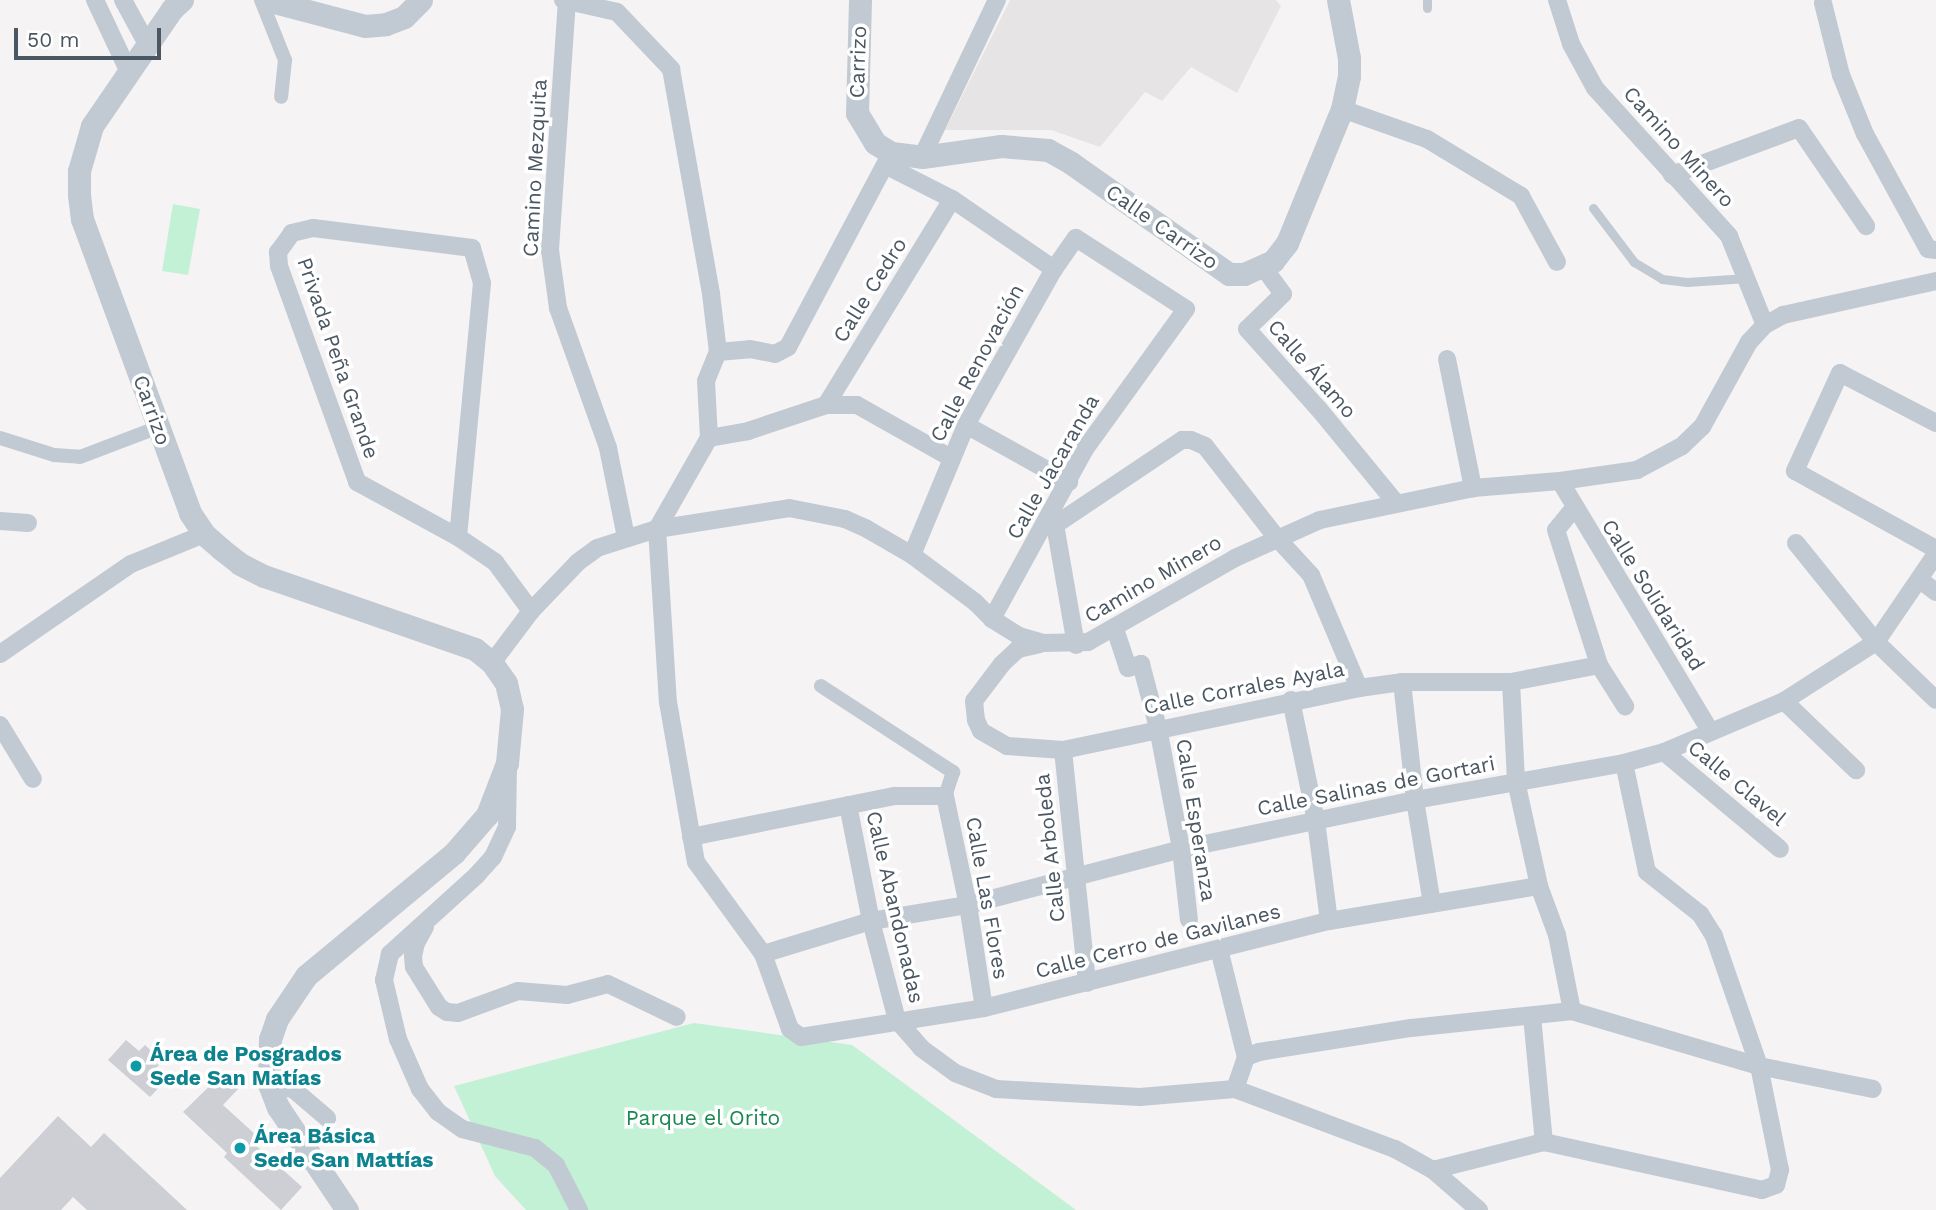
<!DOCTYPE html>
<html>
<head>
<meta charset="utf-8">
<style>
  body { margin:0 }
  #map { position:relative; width:1936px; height:1210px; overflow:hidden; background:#f5f3f3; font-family:"Work Sans",sans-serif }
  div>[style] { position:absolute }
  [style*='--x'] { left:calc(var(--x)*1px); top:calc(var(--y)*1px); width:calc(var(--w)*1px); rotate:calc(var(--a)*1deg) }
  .education>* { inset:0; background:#e6e4e5 }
  .green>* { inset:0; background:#c3f1d5 }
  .building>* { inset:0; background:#cdcfd5 }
  .service>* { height:9px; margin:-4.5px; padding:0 4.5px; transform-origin:4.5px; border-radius:4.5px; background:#c1cad2 }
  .pedestrian>* { height:14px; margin:-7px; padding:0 7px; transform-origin:7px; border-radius:7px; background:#c1cad2 }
  .minor>* { height:18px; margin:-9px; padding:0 9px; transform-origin:9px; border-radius:9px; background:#c1cad2 }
  .tertiary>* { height:23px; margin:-11.5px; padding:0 11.5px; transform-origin:11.5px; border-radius:11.5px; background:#c1cad2 }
  .dots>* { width:19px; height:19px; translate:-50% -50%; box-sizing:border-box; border:4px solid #fff; border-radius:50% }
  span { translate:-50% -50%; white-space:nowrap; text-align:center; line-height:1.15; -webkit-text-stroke:7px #fff; paint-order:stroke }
  .street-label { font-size:21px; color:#4a5661 }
  .culture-label { font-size:21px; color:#0d838f; font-weight:700 }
  .left { translate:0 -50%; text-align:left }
  .park-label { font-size:21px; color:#17864f }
  .scale { position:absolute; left:14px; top:28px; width:147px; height:32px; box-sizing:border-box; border:4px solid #4a5661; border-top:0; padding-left:9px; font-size:21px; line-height:24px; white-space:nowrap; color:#4a5661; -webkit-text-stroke:5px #fff; paint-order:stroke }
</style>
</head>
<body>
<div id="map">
  <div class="education">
    <i style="clip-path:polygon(1010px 0,1276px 0,1281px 6px,1237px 93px,1191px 67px,1162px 101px,1145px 92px,1100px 147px,1051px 130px,945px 130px)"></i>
  </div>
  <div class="green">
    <i style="clip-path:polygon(173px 204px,200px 209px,188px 275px,162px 271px)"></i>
    <i style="clip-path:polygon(694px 1023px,852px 1045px,1076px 1210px,526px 1210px,495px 1176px,454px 1086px)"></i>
  </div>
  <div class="building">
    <i style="clip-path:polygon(126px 1040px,139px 1051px,145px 1045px,162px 1061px,154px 1071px,165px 1081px,150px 1097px,108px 1060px)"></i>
    <i style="clip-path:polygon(223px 1073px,239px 1088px,223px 1105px,257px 1136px,252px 1142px,302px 1187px,281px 1210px,224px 1157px,227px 1153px,183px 1112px)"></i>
    <i style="clip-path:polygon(58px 1116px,91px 1147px,104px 1133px,187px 1210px,87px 1210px,73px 1197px,61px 1210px,0 1210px,0 1178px)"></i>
  </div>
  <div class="service">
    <i style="--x:1427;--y:8;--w:8;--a:-90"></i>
    <i style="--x:1593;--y:208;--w:68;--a:52.8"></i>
    <i style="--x:1634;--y:262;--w:33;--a:31"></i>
    <i style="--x:1662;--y:279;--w:25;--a:7"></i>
    <i style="--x:1687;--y:282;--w:60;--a:-3.8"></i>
  </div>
  <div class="pedestrian">
    <i style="--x:261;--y:0;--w:65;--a:68.2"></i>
    <i style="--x:285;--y:60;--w:37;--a:96"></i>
    <i style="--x:0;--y:438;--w:57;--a:17.5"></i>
    <i style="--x:54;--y:455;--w:26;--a:4"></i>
    <i style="--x:80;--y:457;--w:85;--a:-20.8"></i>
    <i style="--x:821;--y:686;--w:158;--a:33.1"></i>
    <i style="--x:953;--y:772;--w:25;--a:108"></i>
  </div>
  <div class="minor">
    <i style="--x:95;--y:0;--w:77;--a:64.8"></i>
    <i style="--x:123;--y:0;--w:50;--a:61.4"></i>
    <i style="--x:563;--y:0;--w:55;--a:12.5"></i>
    <i style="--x:617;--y:12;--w:79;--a:46.5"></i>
    <i style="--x:671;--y:69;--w:229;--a:79.9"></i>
    <i style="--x:711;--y:294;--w:58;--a:83.1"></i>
    <i style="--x:567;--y:0;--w:251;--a:93.9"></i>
    <i style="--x:550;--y:250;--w:59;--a:82.1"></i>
    <i style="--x:558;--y:308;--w:149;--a:70.3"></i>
    <i style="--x:608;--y:448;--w:91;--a:78.6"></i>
    <i style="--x:1557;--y:0;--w:46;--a:72.3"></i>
    <i style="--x:1571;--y:44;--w:50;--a:61.4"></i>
    <i style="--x:1595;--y:88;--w:200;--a:47.8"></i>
    <i style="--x:1729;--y:236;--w:96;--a:68"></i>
    <i style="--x:1823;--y:3;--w:74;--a:76"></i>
    <i style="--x:1841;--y:75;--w:64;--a:67.9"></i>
    <i style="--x:1865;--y:134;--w:131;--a:61.3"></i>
    <i style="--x:1928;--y:249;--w:8;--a:7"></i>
    <i style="--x:1342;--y:109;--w:90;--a:19.4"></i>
    <i style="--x:1427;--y:139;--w:110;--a:31.2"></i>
    <i style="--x:1521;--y:196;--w:75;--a:61.4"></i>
    <i style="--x:922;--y:157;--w:174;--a:-64.5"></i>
    <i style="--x:885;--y:165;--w:75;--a:26.9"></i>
    <i style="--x:952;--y:199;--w:124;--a:34.5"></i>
    <i style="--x:1672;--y:175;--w:135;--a:-20.3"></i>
    <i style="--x:1799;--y:128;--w:119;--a:55.6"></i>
    <i style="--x:1264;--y:268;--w:32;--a:54"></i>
    <i style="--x:1283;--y:294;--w:50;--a:135.8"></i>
    <i style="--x:1247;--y:329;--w:106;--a:48.1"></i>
    <i style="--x:1318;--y:408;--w:123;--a:50.6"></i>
    <i style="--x:1447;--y:359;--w:132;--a:78.6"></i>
    <i style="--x:826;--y:405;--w:241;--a:-58.5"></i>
    <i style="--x:1936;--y:423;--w:108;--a:-152.5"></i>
    <i style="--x:1840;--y:373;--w:108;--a:114.7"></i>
    <i style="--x:1795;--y:471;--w:161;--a:29"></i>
    <i style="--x:966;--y:425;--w:118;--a:29"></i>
    <i style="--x:709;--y:438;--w:57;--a:-93"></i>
    <i style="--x:706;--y:381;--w:31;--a:-68"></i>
    <i style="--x:718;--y:352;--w:32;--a:-5"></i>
    <i style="--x:750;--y:349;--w:25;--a:11"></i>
    <i style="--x:775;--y:354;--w:15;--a:-28"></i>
    <i style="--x:788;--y:347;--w:220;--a:-62"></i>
    <i style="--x:709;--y:438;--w:40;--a:-10"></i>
    <i style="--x:748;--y:431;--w:82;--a:-18.4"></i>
    <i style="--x:826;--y:405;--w:31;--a:0"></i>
    <i style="--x:857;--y:405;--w:108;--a:29.4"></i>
    <i style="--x:1560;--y:481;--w:292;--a:59"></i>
    <i style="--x:1574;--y:508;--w:28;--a:129"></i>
    <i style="--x:1556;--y:530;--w:142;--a:72.3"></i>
    <i style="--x:1599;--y:665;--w:49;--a:57.6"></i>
    <i style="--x:0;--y:521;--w:28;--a:4"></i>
    <i style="--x:657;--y:529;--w:173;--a:86.4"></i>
    <i style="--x:668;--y:702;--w:162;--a:80.1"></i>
    <i style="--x:696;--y:862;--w:114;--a:53.9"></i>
    <i style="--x:763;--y:954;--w:80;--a:70.2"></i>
    <i style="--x:790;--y:1029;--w:14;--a:36"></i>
    <i style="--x:801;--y:1037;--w:185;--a:-9"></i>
    <i style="--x:984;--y:1008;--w:356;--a:-14.2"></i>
    <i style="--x:1329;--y:921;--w:213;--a:-9.5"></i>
    <i style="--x:657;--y:529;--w:105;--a:-60.3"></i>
    <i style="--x:458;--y:537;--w:255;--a:-84.6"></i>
    <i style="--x:482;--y:283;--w:36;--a:-106"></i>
    <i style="--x:472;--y:248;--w:160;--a:-172.8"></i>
    <i style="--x:313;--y:228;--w:22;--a:167"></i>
    <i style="--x:292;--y:233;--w:24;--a:126"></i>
    <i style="--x:278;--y:252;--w:14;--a:86"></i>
    <i style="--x:279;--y:266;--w:230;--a:70.1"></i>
    <i style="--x:357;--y:482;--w:115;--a:28.6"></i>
    <i style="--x:458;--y:537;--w:45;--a:34"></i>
    <i style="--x:495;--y:562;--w:61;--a:53.7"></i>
    <i style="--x:1796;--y:543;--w:127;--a:51.1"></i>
    <i style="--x:1876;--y:642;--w:83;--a:44"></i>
    <i style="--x:912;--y:555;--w:141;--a:-67.4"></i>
    <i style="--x:966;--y:425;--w:179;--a:-60.6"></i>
    <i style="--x:1054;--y:269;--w:38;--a:-55"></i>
    <i style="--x:1076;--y:238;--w:131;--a:32.8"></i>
    <i style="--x:1186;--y:309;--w:173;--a:125.8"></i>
    <i style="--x:1085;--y:449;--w:194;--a:118.7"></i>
    <i style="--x:1920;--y:580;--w:20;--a:37"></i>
    <i style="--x:1115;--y:629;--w:41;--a:71.6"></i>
    <i style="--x:1128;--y:668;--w:14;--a:-17"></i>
    <i style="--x:1141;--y:664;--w:66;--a:75.1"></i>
    <i style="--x:1158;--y:728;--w:123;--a:79.2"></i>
    <i style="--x:1181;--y:849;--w:71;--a:83.6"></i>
    <i style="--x:1040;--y:644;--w:23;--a:167"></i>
    <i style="--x:1018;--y:649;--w:22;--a:137"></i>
    <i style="--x:1002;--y:664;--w:46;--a:127.1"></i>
    <i style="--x:974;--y:701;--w:19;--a:84"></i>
    <i style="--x:976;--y:720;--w:12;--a:66"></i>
    <i style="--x:981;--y:731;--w:30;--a:30"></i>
    <i style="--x:1007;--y:746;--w:56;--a:4.1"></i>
    <i style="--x:1063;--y:750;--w:302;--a:-11.8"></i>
    <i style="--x:1359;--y:688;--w:43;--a:-7.9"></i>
    <i style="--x:1402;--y:682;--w:109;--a:0"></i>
    <i style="--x:1511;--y:682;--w:90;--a:-10.9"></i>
    <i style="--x:1076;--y:645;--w:122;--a:-99.9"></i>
    <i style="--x:1055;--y:525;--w:153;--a:-33.8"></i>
    <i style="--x:1182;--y:440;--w:9;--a:0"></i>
    <i style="--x:1191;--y:440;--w:15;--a:23"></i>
    <i style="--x:1205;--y:446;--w:115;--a:52"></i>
    <i style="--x:1276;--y:537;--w:52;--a:47.4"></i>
    <i style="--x:1311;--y:575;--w:123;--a:67"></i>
    <i style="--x:0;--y:654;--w:159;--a:-34.5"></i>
    <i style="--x:131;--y:564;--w:79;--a:-22.3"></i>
    <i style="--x:492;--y:663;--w:65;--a:-53.1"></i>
    <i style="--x:531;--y:611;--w:68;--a:-46.2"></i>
    <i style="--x:578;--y:562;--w:24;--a:-36"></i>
    <i style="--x:597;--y:548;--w:63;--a:-17.6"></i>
    <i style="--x:657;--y:529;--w:134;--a:-9"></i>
    <i style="--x:789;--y:508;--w:57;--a:11.1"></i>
    <i style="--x:845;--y:519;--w:24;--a:24"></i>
    <i style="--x:867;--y:529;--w:52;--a:30"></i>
    <i style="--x:912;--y:555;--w:79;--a:36.7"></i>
    <i style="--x:975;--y:602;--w:24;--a:45"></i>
    <i style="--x:992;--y:619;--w:32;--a:32"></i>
    <i style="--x:1019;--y:636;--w:25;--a:16"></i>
    <i style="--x:1043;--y:643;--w:45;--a:-1.3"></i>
    <i style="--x:1088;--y:642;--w:169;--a:-29.7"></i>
    <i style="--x:1235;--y:558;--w:93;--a:-24.1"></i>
    <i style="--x:1320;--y:520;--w:156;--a:-11.8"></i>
    <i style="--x:1473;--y:488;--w:87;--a:-4.6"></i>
    <i style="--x:1560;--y:481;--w:78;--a:-8.1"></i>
    <i style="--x:1637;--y:470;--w:51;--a:-28.1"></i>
    <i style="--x:1682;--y:446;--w:28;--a:-44"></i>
    <i style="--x:1702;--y:427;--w:97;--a:-61.1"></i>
    <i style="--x:1749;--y:342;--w:23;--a:-47"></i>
    <i style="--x:1765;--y:325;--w:21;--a:-29"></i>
    <i style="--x:1783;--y:315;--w:157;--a:-12.5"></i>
    <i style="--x:1402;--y:682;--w:119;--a:83.7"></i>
    <i style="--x:1415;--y:800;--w:105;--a:80.7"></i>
    <i style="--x:1511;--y:682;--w:99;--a:87.1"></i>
    <i style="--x:1516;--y:781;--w:107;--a:77.6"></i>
    <i style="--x:1539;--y:886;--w:52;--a:69.8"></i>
    <i style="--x:1557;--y:935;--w:77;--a:78.8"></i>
    <i style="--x:1291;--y:700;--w:124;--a:78.3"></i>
    <i style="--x:1316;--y:821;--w:101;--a:82.6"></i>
    <i style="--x:1784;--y:701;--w:100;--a:43.8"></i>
    <i style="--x:0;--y:725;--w:63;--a:58.6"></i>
    <i style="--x:1063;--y:750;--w:234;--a:84.1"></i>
    <i style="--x:1664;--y:752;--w:151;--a:39.9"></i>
    <i style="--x:508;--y:767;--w:60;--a:91"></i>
    <i style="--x:507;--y:827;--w:33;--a:115"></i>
    <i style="--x:493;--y:857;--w:24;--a:132"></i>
    <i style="--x:477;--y:875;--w:118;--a:137.8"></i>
    <i style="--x:390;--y:954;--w:27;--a:103"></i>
    <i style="--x:384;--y:980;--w:61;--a:76.7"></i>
    <i style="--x:398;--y:1039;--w:55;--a:66.3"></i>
    <i style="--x:420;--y:1089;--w:29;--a:52"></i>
    <i style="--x:438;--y:1112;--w:29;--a:35"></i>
    <i style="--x:462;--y:1129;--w:75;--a:14.6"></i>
    <i style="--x:535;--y:1148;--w:27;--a:39"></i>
    <i style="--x:556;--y:1165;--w:51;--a:62.9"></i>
    <i style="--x:848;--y:805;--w:118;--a:78.8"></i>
    <i style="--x:871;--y:921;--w:102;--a:75.3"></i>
    <i style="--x:897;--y:1020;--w:37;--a:49"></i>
    <i style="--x:921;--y:1048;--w:42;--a:36.3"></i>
    <i style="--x:955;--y:1073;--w:44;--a:21.3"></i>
    <i style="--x:996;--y:1089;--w:144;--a:3.2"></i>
    <i style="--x:1140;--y:1097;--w:95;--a:-4.8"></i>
    <i style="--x:1235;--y:1089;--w:171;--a:20.6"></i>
    <i style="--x:1395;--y:1149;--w:43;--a:28.9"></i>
    <i style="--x:1433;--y:1170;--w:61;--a:41"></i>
    <i style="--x:691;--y:837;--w:208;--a:-11.4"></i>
    <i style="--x:895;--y:796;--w:50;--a:0"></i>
    <i style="--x:945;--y:796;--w:111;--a:78.1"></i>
    <i style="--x:968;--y:905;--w:104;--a:81.2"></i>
    <i style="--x:425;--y:927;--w:18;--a:119"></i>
    <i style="--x:416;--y:943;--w:13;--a:103"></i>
    <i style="--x:413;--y:956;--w:11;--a:85"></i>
    <i style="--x:414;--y:967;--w:47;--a:58"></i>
    <i style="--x:439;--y:1007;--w:9;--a:32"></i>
    <i style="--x:447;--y:1012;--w:11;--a:5"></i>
    <i style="--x:458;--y:1013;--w:64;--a:-20.1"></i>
    <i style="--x:518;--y:991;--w:49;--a:4.7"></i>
    <i style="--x:567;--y:995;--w:42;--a:-15"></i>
    <i style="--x:608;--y:984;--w:76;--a:25.6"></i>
    <i style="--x:1219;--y:949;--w:111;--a:76"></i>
    <i style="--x:763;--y:954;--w:113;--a:-17"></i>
    <i style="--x:871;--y:921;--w:98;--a:-9.4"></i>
    <i style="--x:968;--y:905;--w:220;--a:-14.7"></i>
    <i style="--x:1181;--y:849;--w:239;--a:-11.8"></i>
    <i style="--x:1415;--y:800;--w:212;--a:-10"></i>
    <i style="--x:1624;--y:763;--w:41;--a:-15.4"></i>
    <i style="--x:1664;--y:752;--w:130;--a:-23"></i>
    <i style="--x:1784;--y:701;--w:109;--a:-32.7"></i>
    <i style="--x:1876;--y:642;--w:107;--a:-55.7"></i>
    <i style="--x:1532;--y:1016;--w:127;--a:84.6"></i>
    <i style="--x:269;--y:1084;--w:25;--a:12"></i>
    <i style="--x:293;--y:1089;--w:45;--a:40.5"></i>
    <i style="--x:1235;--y:1089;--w:34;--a:-71"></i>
    <i style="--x:1246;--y:1057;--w:14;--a:-21"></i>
    <i style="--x:1259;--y:1052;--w:154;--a:-9"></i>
    <i style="--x:1411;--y:1028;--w:162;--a:-6"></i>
    <i style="--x:1572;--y:1011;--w:195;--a:16.4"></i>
    <i style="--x:1759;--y:1066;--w:116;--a:11.4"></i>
    <i style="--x:1433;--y:1170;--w:114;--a:-14.2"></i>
    <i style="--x:1544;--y:1142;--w:223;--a:12.4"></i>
    <i style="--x:1762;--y:1190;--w:15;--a:-20"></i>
    <i style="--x:1776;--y:1185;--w:16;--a:-75"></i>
    <i style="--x:1780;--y:1170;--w:106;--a:-101.4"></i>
    <i style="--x:1759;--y:1066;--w:138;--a:-109.1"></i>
    <i style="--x:1714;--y:936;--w:26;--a:-122"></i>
    <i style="--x:1700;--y:914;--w:68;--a:-141.6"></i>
    <i style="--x:1647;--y:872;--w:111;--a:-101.9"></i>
  </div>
  <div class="tertiary">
    <i style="--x:182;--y:0;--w:13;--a:138"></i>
    <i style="--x:172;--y:9;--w:142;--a:124.4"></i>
    <i style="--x:92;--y:126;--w:47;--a:106.1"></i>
    <i style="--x:79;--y:171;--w:24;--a:90"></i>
    <i style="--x:79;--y:195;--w:24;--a:83"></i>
    <i style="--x:82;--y:219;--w:313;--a:69.8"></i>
    <i style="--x:190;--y:513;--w:25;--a:56"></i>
    <i style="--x:204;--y:534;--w:23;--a:41"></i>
    <i style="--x:221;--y:549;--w:24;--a:38"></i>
    <i style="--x:240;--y:564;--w:27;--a:27"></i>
    <i style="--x:264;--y:576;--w:223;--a:19.1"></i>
    <i style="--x:475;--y:649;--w:22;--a:39"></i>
    <i style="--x:492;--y:663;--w:24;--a:55"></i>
    <i style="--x:506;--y:683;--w:27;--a:77"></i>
    <i style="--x:512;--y:709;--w:54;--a:95.3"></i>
    <i style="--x:507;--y:763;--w:56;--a:111"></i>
    <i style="--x:487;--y:815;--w:50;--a:131"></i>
    <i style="--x:454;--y:853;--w:192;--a:140.3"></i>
    <i style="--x:306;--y:976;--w:52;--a:124"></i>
    <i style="--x:277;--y:1019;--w:21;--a:109"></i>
    <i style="--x:270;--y:1039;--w:45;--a:91.3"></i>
    <i style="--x:269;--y:1084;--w:25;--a:69"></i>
    <i style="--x:278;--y:1107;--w:124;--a:56.2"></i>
    <i style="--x:266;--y:0;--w:102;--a:14.7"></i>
    <i style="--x:365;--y:26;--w:21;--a:-5"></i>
    <i style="--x:386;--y:24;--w:19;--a:-21"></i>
    <i style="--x:404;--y:17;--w:24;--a:-45"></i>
    <i style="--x:860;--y:0;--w:113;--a:91.5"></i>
    <i style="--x:857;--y:113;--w:35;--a:59"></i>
    <i style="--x:875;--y:143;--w:19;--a:32"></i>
    <i style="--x:891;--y:153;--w:31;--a:7"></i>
    <i style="--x:922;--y:157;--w:80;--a:-7.9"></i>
    <i style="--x:1001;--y:146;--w:47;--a:4.9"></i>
    <i style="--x:1048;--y:150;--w:26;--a:29"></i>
    <i style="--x:1071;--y:163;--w:193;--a:35.1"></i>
    <i style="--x:1229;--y:274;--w:15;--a:0"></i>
    <i style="--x:1244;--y:274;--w:32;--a:-24"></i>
    <i style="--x:1273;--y:261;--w:23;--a:-52"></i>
    <i style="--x:1287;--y:243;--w:145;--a:-67.7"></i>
    <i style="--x:1342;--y:109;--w:34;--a:-78"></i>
    <i style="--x:1349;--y:76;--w:18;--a:-90"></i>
    <i style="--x:1349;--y:58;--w:59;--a:-100.7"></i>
  </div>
  <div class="dots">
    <i style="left:136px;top:1066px;background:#0f9aa8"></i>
    <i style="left:240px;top:1148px;background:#0f9aa8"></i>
  </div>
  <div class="street-label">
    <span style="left:858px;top:62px;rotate:-88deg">Carrizo</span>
    <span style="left:1679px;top:147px;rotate:48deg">Camino Minero</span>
    <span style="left:535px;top:168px;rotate:-87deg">Camino Mezquita</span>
    <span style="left:1162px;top:227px;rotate:35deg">Calle Carrizo</span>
    <span style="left:870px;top:290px;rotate:-58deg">Calle Cedro</span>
    <span style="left:338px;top:358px;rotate:71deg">Privada Peña Grande</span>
    <span style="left:977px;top:363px;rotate:-62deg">Calle Renovación</span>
    <span style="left:1312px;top:369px;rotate:49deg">Calle Álamo</span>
    <span style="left:152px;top:410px;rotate:70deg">Carrizo</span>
    <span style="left:1053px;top:467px;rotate:-60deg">Calle Jacaranda</span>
    <span style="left:1153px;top:579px;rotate:-30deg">Camino Minero</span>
    <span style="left:1653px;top:595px;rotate:58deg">Calle Solidaridad</span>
    <span style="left:1244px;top:688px;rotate:-11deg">Calle Corrales Ayala</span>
    <span style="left:1737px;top:783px;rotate:40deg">Calle Clavel</span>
    <span style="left:1376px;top:786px;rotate:-11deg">Calle Salinas de Gortari</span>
    <span style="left:1196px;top:820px;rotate:81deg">Calle Esperanza</span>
    <span style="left:1050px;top:848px;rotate:-96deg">Calle Arboleda</span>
    <span style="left:987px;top:898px;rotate:80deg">Calle Las Flores</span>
    <span style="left:895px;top:907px;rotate:77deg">Calle Abandonadas</span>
    <span style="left:1158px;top:941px;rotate:-14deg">Calle Cerro de Gavilanes</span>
  </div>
  <div class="culture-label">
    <span class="left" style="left:150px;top:1066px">Área de Posgrados<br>Sede San Matías</span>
    <span class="left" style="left:254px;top:1148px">Área Básica<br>Sede San Mattías</span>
  </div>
  <div class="park-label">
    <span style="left:703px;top:1118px">Parque el Orito</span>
  </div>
  <div class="scale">50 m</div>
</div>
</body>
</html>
